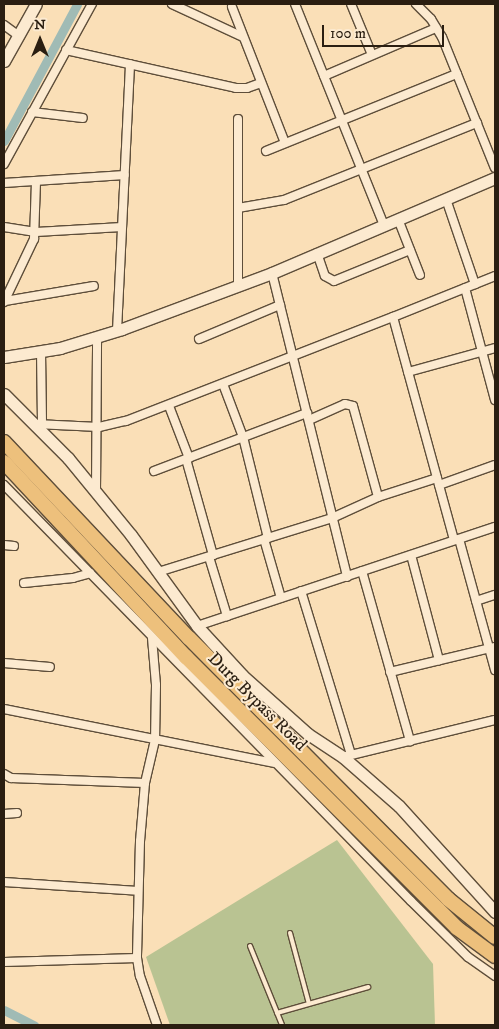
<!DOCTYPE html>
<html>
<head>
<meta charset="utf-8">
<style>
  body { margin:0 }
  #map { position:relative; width:499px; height:1029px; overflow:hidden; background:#fadfb7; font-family:"IM FELL DW Pica",serif }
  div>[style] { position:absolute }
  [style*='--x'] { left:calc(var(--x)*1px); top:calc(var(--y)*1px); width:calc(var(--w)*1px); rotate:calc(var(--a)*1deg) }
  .green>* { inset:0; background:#b9c392 }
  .canal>* { height:9px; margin:-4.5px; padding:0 4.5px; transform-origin:4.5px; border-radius:4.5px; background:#a0bbb5 }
  .roads { filter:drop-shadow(1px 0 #5e4e3a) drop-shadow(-1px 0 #5e4e3a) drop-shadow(0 1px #5e4e3a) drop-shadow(0 -1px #5e4e3a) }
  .lane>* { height:4px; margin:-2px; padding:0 2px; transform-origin:2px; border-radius:2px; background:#fcead0 }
  .street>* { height:8px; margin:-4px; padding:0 4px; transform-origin:4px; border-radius:4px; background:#fcead0 }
  .secondary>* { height:11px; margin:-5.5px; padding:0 5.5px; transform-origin:5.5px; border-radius:5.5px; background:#fcead0 }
  .highway>* { height:14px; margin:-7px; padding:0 7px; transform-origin:7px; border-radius:7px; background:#edc07c }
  span { translate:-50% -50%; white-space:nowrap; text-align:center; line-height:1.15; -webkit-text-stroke:4px #fcead0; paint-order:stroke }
  .street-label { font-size:18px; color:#2a1e11 }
  .frame { position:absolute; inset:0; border:5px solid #2a1e11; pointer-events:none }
  .north { position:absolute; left:15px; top:15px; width:50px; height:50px; -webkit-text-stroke:4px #fcead0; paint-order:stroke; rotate:0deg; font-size:14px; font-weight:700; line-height:20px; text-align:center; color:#2a1e11 }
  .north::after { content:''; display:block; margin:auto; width:18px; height:22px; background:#2a1e11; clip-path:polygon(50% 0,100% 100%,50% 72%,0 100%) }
  .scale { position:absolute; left:322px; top:25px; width:122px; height:22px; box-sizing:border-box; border:2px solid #2a1e11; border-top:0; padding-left:6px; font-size:15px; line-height:18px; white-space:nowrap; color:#2a1e11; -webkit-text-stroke:4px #fcead0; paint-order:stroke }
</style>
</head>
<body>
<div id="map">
  <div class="green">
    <i style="clip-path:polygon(337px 840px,433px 964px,435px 1025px,170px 1025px,146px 957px)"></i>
  </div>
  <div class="canal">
    <i style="--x:4;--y:141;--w:155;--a:-61.9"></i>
    <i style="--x:4;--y:1010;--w:34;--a:27"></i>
  </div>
  <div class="roads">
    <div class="lane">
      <i style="--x:290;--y:933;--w:73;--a:75"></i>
      <i style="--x:250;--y:946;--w:85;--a:67.9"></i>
      <i style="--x:277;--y:1013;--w:95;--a:-15.9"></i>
    </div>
    <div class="street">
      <i style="--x:172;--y:4;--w:78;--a:24.9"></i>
      <i style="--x:295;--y:4;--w:238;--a:68.1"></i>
      <i style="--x:351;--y:4;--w:55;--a:67.6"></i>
      <i style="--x:416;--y:4;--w:21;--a:45"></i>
      <i style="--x:431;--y:19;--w:21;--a:59"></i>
      <i style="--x:442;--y:37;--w:141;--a:68"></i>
      <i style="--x:232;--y:7;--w:146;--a:68.7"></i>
      <i style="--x:4;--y:25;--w:19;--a:36"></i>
      <i style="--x:66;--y:50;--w:174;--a:12.6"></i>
      <i style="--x:236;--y:88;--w:11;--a:0"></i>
      <i style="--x:247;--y:88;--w:15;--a:-20"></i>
      <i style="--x:324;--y:76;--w:122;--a:-23.2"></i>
      <i style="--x:32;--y:112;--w:51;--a:6.7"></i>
      <i style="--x:266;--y:151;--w:206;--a:-22"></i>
      <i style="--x:4;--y:164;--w:183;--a:-61.2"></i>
      <i style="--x:4;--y:183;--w:121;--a:-3.8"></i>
      <i style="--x:446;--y:199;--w:90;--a:71.2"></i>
      <i style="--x:238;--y:208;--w:47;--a:-9.9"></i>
      <i style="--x:284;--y:200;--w:208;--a:-21.8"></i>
      <i style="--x:398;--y:219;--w:60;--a:68.6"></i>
      <i style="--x:4;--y:227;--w:32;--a:9"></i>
      <i style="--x:36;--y:232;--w:86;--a:-3.3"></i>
      <i style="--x:317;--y:253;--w:24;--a:71"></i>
      <i style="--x:325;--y:276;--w:10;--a:29"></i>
      <i style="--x:334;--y:281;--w:82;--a:-22.2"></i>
      <i style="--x:272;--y:273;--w:313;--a:76.1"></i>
      <i style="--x:238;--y:285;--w:166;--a:-90"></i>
      <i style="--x:465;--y:288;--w:116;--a:75"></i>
      <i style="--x:5;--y:301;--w:90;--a:-9.6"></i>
      <i style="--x:4;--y:302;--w:70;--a:-64.5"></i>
      <i style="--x:34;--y:239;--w:57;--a:-88"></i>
      <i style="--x:393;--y:317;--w:110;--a:-21.9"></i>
      <i style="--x:117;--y:331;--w:267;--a:-87.2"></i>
      <i style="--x:199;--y:339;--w:88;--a:-22.8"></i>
      <i style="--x:41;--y:351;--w:74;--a:89.2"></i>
      <i style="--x:408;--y:372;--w:90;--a:-15.4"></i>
      <i style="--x:223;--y:384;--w:57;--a:69.3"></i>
      <i style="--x:243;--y:437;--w:104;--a:76.1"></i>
      <i style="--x:169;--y:406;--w:56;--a:69"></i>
      <i style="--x:309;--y:420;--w:39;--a:-24"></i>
      <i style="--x:345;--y:404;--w:8;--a:14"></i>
      <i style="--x:353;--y:406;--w:94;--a:74.6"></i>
      <i style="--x:35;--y:424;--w:64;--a:2.7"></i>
      <i style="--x:99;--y:427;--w:28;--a:-13"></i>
      <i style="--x:126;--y:421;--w:287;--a:-21.3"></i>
      <i style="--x:393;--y:317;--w:231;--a:74.7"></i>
      <i style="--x:186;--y:459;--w:100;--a:74.3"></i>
      <i style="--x:154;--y:471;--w:164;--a:-20.8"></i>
      <i style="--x:4;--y:485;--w:582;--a:45.63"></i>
      <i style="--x:411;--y:901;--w:80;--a:44.5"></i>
      <i style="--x:468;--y:957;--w:33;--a:35"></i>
      <i style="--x:439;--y:485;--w:59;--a:-19.7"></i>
      <i style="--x:96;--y:492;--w:155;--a:-89.6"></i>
      <i style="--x:264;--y:539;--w:61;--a:73.9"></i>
      <i style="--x:459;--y:539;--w:136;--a:74.6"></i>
      <i style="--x:4;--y:545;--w:10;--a:6"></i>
      <i style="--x:411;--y:555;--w:109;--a:75.1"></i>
      <i style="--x:209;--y:557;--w:62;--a:73"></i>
      <i style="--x:362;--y:571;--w:177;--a:74.2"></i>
      <i style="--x:158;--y:572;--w:182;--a:-17.2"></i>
      <i style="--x:332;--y:518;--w:51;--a:-24.5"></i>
      <i style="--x:378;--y:497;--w:62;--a:-17.9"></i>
      <i style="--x:24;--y:583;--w:49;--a:-5.8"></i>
      <i style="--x:73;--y:578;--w:18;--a:-16"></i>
      <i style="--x:301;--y:591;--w:171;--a:73"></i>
      <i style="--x:476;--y:601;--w:20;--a:-18"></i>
      <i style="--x:197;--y:626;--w:314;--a:-18.4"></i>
      <i style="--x:152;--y:638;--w:47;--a:85.1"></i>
      <i style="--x:156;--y:685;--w:55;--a:91"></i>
      <i style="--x:155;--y:740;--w:44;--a:103.1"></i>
      <i style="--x:145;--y:783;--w:58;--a:94.9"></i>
      <i style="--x:140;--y:841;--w:117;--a:91.5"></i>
      <i style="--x:137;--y:958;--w:18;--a:81"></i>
      <i style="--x:140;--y:976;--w:52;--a:70.9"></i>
      <i style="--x:4;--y:663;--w:46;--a:5"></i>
      <i style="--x:390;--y:672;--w:108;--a:-13.4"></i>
      <i style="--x:4;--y:709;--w:275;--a:11.3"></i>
      <i style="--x:347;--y:756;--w:152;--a:-13.7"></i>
      <i style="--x:4;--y:774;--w:8;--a:30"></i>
      <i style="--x:11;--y:778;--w:134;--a:2.1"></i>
      <i style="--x:4;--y:814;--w:13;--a:-4"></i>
      <i style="--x:4;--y:882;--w:134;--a:3.8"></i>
      <i style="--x:4;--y:962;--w:133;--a:-1.7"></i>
    </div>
    <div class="secondary">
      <i style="--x:4;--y:61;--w:65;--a:-60.7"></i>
      <i style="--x:4;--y:357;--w:57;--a:-9.1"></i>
      <i style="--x:60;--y:348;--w:65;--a:-17"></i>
      <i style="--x:122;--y:329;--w:160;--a:-20.5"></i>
      <i style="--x:272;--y:273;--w:242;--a:-23.1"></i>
      <i style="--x:4;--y:394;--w:91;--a:45"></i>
      <i style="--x:68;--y:458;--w:99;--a:50.7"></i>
      <i style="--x:131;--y:535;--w:112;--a:54"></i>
      <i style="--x:197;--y:626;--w:67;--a:47.4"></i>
      <i style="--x:242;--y:675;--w:89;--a:41.8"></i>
      <i style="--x:308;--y:734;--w:42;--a:33.3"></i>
      <i style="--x:343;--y:757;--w:74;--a:41.2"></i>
      <i style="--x:399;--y:806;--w:143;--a:47.8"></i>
    </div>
    <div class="highway">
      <i style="--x:4;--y:442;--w:270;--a:46.7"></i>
      <i style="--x:189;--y:638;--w:368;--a:45.2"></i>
      <i style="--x:448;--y:899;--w:60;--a:39"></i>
      <i style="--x:4;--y:462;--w:267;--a:47"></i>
      <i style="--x:186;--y:657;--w:383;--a:45"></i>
      <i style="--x:457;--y:928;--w:47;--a:36.4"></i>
    </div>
  </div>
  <div class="street-label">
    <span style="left:257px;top:702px;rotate:45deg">Durg Bypass Road</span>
  </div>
  <div class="frame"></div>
  <div class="north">N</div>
  <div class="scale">100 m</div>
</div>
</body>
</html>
